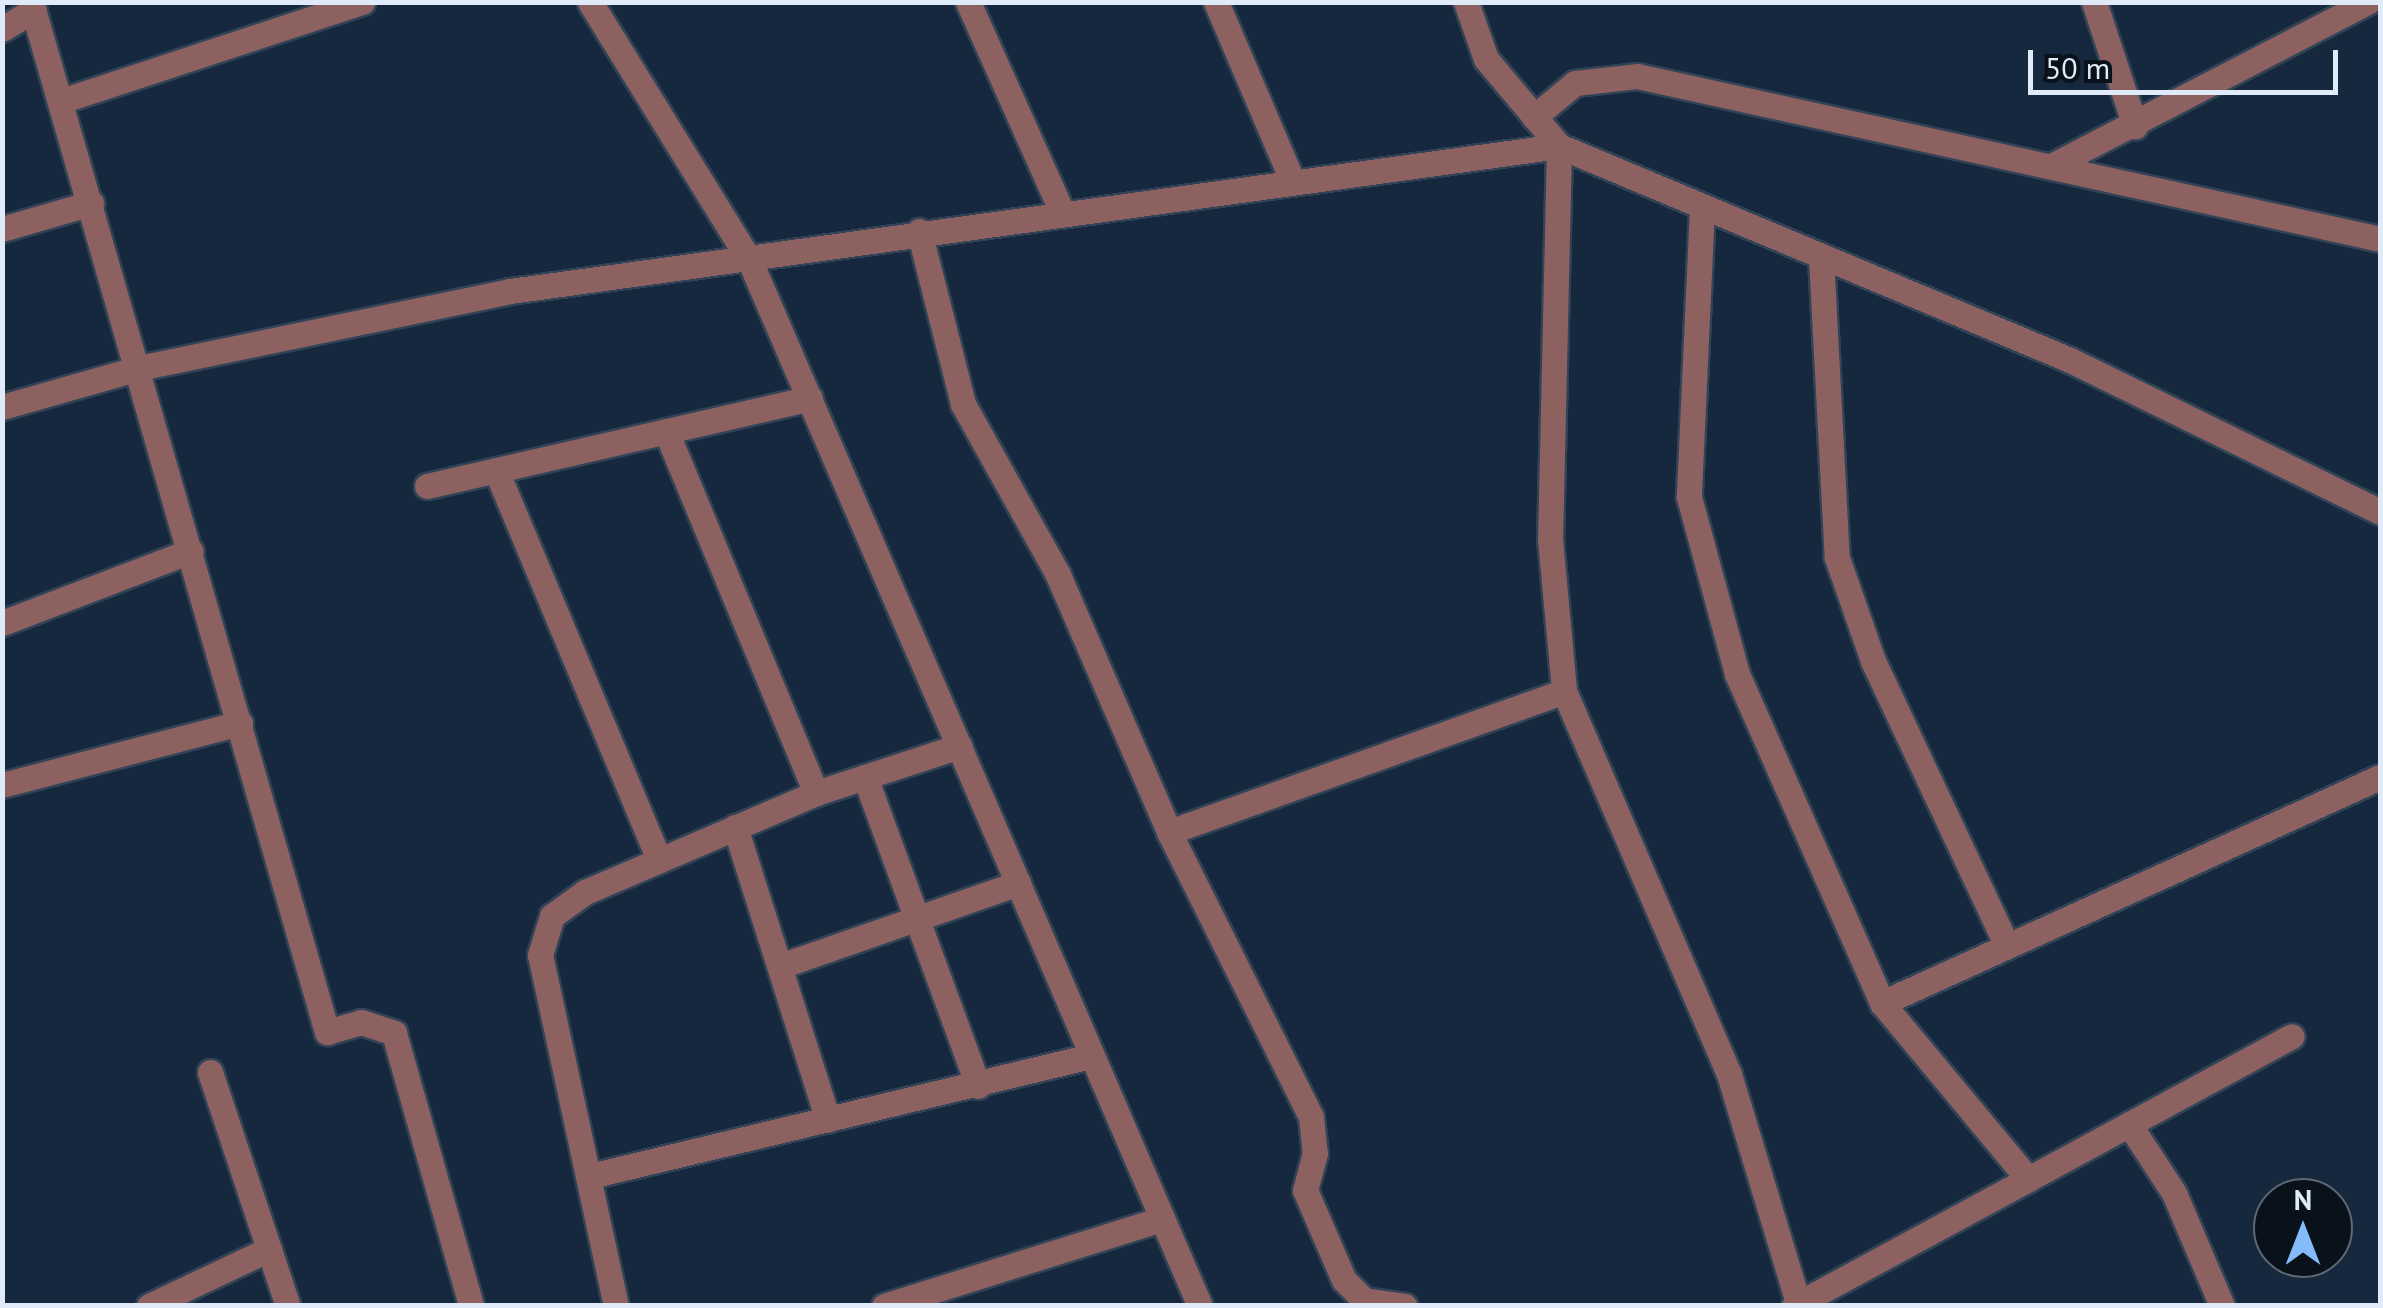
<!DOCTYPE html>
<html>
<head>
<meta charset="utf-8">
<style>
  body { margin:0 }
  #map { position:relative; width:2383px; height:1308px; overflow:hidden; background:#16283d; font-family:"PT Sans",sans-serif }
  div>[style] { position:absolute }
  [style*='--x'] { left:calc(var(--x)*1px); top:calc(var(--y)*1px); width:calc(var(--w)*1px); rotate:calc(var(--a)*1deg) }
  .roads { filter:drop-shadow(2px 0 #324357) drop-shadow(-2px 0 #324357) drop-shadow(0 2px #324357) drop-shadow(0 -2px #324357) }
  .minor>* { height:25px; margin:-12.5px; padding:0 12.5px; transform-origin:12.5px; border-radius:12.5px; background:#8d615f }
  .tertiary>* { height:25px; margin:-12.5px; padding:0 12.5px; transform-origin:12.5px; border-radius:12.5px; background:#8d615f }
  span { translate:-50% -50%; white-space:nowrap; text-align:center; line-height:1.15; -webkit-text-stroke:8px #09111a; paint-order:stroke }
  .frame { position:absolute; inset:0; border:5px solid #dfebf9; pointer-events:none }
  .north { position:absolute; left:2253px; top:1178px; width:100px; height:100px; box-sizing:border-box; background:#09111a; border:2px solid #5f6873; border-radius:50%; rotate:0deg; font-size:28px; font-weight:700; line-height:40px; text-align:center; color:#dfebf9 }
  .north::after { content:''; display:block; margin:auto; width:35px; height:45px; background:#86bbfb; clip-path:polygon(50% 0,100% 100%,50% 72%,0 100%) }
  .scale { position:absolute; left:2028px; top:50px; width:310px; height:45px; box-sizing:border-box; border:5px solid #dfebf9; border-top:0; padding-left:12px; font-size:30px; line-height:35px; white-space:nowrap; color:#dfebf9; -webkit-text-stroke:8px #09111a; paint-order:stroke }
</style>
</head>
<body>
<div id="map">
  <div class="roads">
    <div class="minor">
      <i style="--x:31;--y:2;--w:1072;--a:73.97"></i>
      <i style="--x:327;--y:1032;--w:35;--a:-16"></i>
      <i style="--x:361;--y:1022;--w:35;--a:18"></i>
      <i style="--x:394;--y:1033;--w:284;--a:74.2"></i>
      <i style="--x:590;--y:2;--w:302;--a:58.3"></i>
      <i style="--x:749;--y:259;--w:1140;--a:66.7"></i>
      <i style="--x:968;--y:2;--w:230;--a:65.9"></i>
      <i style="--x:1216;--y:2;--w:194;--a:66.9"></i>
      <i style="--x:2094;--y:2;--w:131;--a:71.7"></i>
      <i style="--x:2;--y:29;--w:37;--a:-31"></i>
      <i style="--x:61;--y:101;--w:317;--a:-18.2"></i>
      <i style="--x:1534;--y:117;--w:53;--a:-39.7"></i>
      <i style="--x:1575;--y:83;--w:62;--a:-6.4"></i>
      <i style="--x:1637;--y:76;--w:761;--a:12.37"></i>
      <i style="--x:2055;--y:164;--w:352;--a:-27.4"></i>
      <i style="--x:1702;--y:207;--w:290;--a:92.6"></i>
      <i style="--x:1689;--y:497;--w:183;--a:74.8"></i>
      <i style="--x:1737;--y:674;--w:360;--a:66.2"></i>
      <i style="--x:1882;--y:1003;--w:229;--a:50.3"></i>
      <i style="--x:2;--y:229;--w:93;--a:-16.3"></i>
      <i style="--x:919;--y:231;--w:179;--a:75.7"></i>
      <i style="--x:963;--y:404;--w:196;--a:60.9"></i>
      <i style="--x:1058;--y:575;--w:280;--a:66.6"></i>
      <i style="--x:1169;--y:832;--w:318;--a:63.5"></i>
      <i style="--x:1311;--y:1117;--w:36;--a:84"></i>
      <i style="--x:1315;--y:1153;--w:38;--a:105"></i>
      <i style="--x:1305;--y:1190;--w:98;--a:66.6"></i>
      <i style="--x:1344;--y:1280;--w:28;--a:45"></i>
      <i style="--x:1364;--y:1300;--w:41;--a:8.3"></i>
      <i style="--x:1821;--y:257;--w:301;--a:87"></i>
      <i style="--x:1837;--y:558;--w:109;--a:70.7"></i>
      <i style="--x:1873;--y:661;--w:315;--a:64.8"></i>
      <i style="--x:2;--y:407;--w:142;--a:-15.9"></i>
      <i style="--x:139;--y:368;--w:379;--a:-11.7"></i>
      <i style="--x:510;--y:291;--w:1059;--a:-7.87"></i>
      <i style="--x:1559;--y:146;--w:393;--a:91.3"></i>
      <i style="--x:1550;--y:539;--w:153;--a:84.7"></i>
      <i style="--x:1564;--y:691;--w:417;--a:66.7"></i>
      <i style="--x:1729;--y:1074;--w:242;--a:73.2"></i>
      <i style="--x:666;--y:431;--w:392;--a:67.5"></i>
      <i style="--x:496;--y:470;--w:423;--a:67.3"></i>
      <i style="--x:427;--y:486;--w:393;--a:-12.9"></i>
      <i style="--x:2;--y:623;--w:202;--a:-20.9"></i>
      <i style="--x:865;--y:777;--w:329;--a:69.9"></i>
      <i style="--x:2;--y:785;--w:246;--a:-14.6"></i>
      <i style="--x:735;--y:827;--w:307;--a:72.4"></i>
      <i style="--x:1169;--y:832;--w:419;--a:-19.6"></i>
      <i style="--x:786;--y:964;--w:246;--a:-19.2"></i>
      <i style="--x:1882;--y:1003;--w:547;--a:-24.41"></i>
      <i style="--x:210;--y:1072;--w:247;--a:71.6"></i>
      <i style="--x:2129;--y:1124;--w:82;--a:56.9"></i>
      <i style="--x:2174;--y:1193;--w:123;--a:67"></i>
      <i style="--x:590;--y:1176;--w:511;--a:-13.47"></i>
      <i style="--x:149;--y:1306;--w:133;--a:-25.4"></i>
      <i style="--x:616;--y:1306;--w:359;--a:-102.2"></i>
      <i style="--x:540;--y:955;--w:41;--a:-72.9"></i>
      <i style="--x:552;--y:916;--w:41;--a:-36"></i>
      <i style="--x:585;--y:892;--w:251;--a:-23.2"></i>
      <i style="--x:816;--y:793;--w:151;--a:-18.1"></i>
      <i style="--x:884;--y:1306;--w:288;--a:-17.4"></i>
      <i style="--x:1794;--y:1306;--w:566;--a:-28.47"></i>
    </div>
    <div class="tertiary">
      <i style="--x:1466;--y:2;--w:60;--a:70.7"></i>
      <i style="--x:1486;--y:59;--w:114;--a:50"></i>
      <i style="--x:1559;--y:146;--w:554;--a:22.72"></i>
      <i style="--x:2070;--y:360;--w:345;--a:26.1"></i>
    </div>
  </div>
  <div class="frame"></div>
  <div class="north">N</div>
  <div class="scale">50 m</div>
</div>
</body>
</html>
